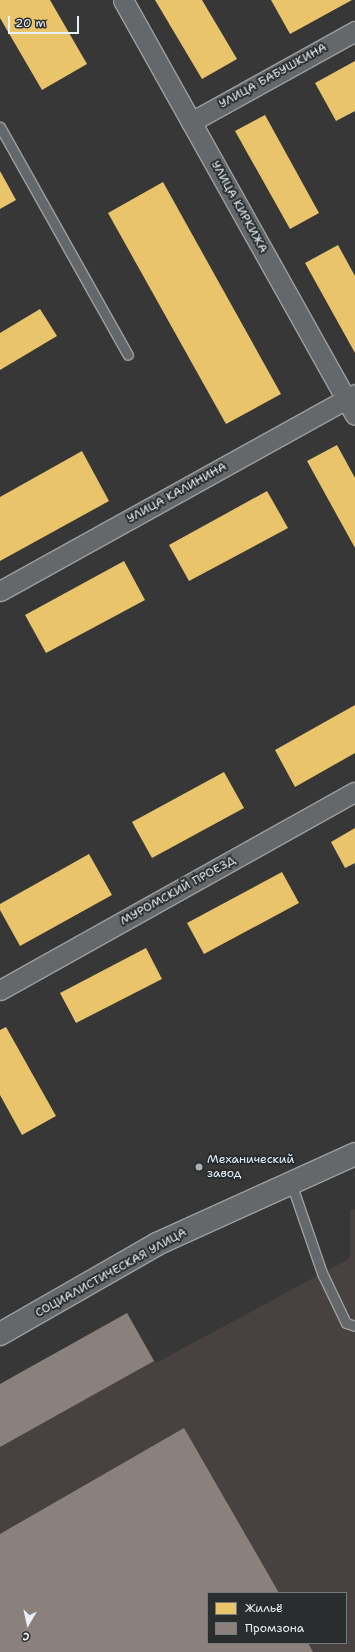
<!DOCTYPE html>
<html>
<head>
<meta charset="utf-8">
<style>
  body { margin:0 }
  #map { position:relative; width:355px; height:1652px; overflow:hidden; background:#383737; font-family:"Shantell Sans",sans-serif }
  div>[style] { position:absolute }
  [style*='--x'] { left:calc(var(--x)*1px); top:calc(var(--y)*1px); width:calc(var(--w)*1px); rotate:calc(var(--a)*1deg) }
  .built>* { inset:0; background:#474140 }
  .homes>* { inset:0; background:#e9c46a }
  .industry>* { inset:0; background:#8a817c }
  .roads { filter:drop-shadow(1px 0 #9c9d9e) drop-shadow(-1px 0 #9c9d9e) drop-shadow(0 1px #9c9d9e) drop-shadow(0 -1px #9c9d9e) }
  .lane>* { height:9px; margin:-4.5px; padding:0 4.5px; transform-origin:4.5px; border-radius:4.5px; background:#65686b }
  .street>* { height:19px; margin:-9.5px; padding:0 9.5px; transform-origin:9.5px; border-radius:9.5px; background:#65686b }
  .secondary>* { height:22px; margin:-11px; padding:0 11px; transform-origin:11px; border-radius:11px; background:#65686b }
  .dots>* { width:11px; height:11px; translate:-50% -50%; box-sizing:border-box; border:2px solid #2a2d2e; border-radius:50% }
  span { translate:-50% -50%; white-space:nowrap; text-align:center; line-height:1.15; -webkit-text-stroke:4px #2a2d2e; paint-order:stroke }
  .street-label { font-size:12px; color:#e8f1f8 }
  .poi-label { font-size:12px; color:#e8f1f8 }
  .left { translate:0 -50%; text-align:left }
  .legend { position:absolute; left:207px; top:1592px; width:140px; height:52px; box-sizing:border-box; background:#2a2d2e; border:1px solid #767b7f; margin:0; padding:5px 7px; list-style:none; font-size:12px; color:#e8f1f8 }
  .legend li { display:flex; align-items:center; gap:8px; height:20px }
  .legend b { width:20px; border:1px solid #767b7f }
  .north { position:absolute; left:8px; top:1604px; width:40px; height:40px; -webkit-text-stroke:3px #2a2d2e; paint-order:stroke; rotate:189deg; font-size:11px; font-weight:700; line-height:16px; text-align:center; color:#e8f1f8 }
  .north::after { content:''; display:block; margin:auto; width:14px; height:18px; background:#e8f1f8; clip-path:polygon(50% 0,100% 100%,50% 72%,0 100%) }
  .scale { position:absolute; left:8px; top:16px; width:71px; height:18px; box-sizing:border-box; border:2px solid #e8f1f8; border-top:0; padding-left:5px; font-size:12px; line-height:14px; white-space:nowrap; color:#e8f1f8; -webkit-text-stroke:3px #2a2d2e; paint-order:stroke }
</style>
</head>
<body>
<div id="map">
  <div class="built">
    <i style="clip-path:polygon(evenodd,355px 1209px,355px 1652px,0 1652px,0 1384px,127px 1313px,156px 1363px,350px 1258px,350px 1211px,355px 1209px,208px 1593px,346px 1593px,346px 1643px,208px 1643px,208px 1593px)"></i>
  </div>
  <div class="homes">
    <i style="clip-path:polygon(0 0,50px 0,87px 64px,42px 90px,0 18px)"></i>
    <i style="clip-path:polygon(155px 0,202px 0,237px 59px,202px 79px)"></i>
    <i style="clip-path:polygon(271px 0,352px 0,290px 34px)"></i>
    <i style="clip-path:polygon(355px 61px,355px 111px,336px 121px,315px 83px)"></i>
    <i style="clip-path:polygon(265px 115px,319px 213px,290px 229px,235px 131px)"></i>
    <i style="clip-path:polygon(0 171px,16px 200px,0 209px)"></i>
    <i style="clip-path:polygon(163px 182px,281px 394px,226px 424px,108px 213px)"></i>
    <i style="clip-path:polygon(338px 245px,355px 276px,355px 353px,305px 263px)"></i>
    <i style="clip-path:polygon(40px 309px,57px 336px,0 370px,0 333px)"></i>
    <i style="clip-path:polygon(337px 445px,355px 478px,355px 548px,307px 461px)"></i>
    <i style="clip-path:polygon(82px 451px,109px 501px,0 561px,0 497px)"></i>
    <i style="clip-path:polygon(267px 491px,288px 528px,189px 581px,169px 545px)"></i>
    <i style="clip-path:polygon(124px 561px,145px 600px,46px 653px,25px 615px)"></i>
    <i style="clip-path:polygon(355px 705px,355px 753px,295px 787px,275px 750px)"></i>
    <i style="clip-path:polygon(224px 772px,244px 808px,152px 858px,132px 822px)"></i>
    <i style="clip-path:polygon(355px 828px,355px 863px,345px 868px,331px 842px)"></i>
    <i style="clip-path:polygon(89px 854px,112px 895px,20px 946px,0 910px,0 904px)"></i>
    <i style="clip-path:polygon(282px 872px,299px 903px,204px 954px,187px 923px)"></i>
    <i style="clip-path:polygon(146px 948px,162px 979px,76px 1023px,60px 993px)"></i>
    <i style="clip-path:polygon(6px 1027px,56px 1116px,22px 1135px,0 1095px,0 1030px)"></i>
  </div>
  <div class="industry">
    <i style="clip-path:polygon(127px 1313px,154px 1361px,0 1447px,0 1384px)"></i>
    <i style="clip-path:polygon(184px 1428px,279px 1593px,208px 1593px,208px 1643px,308px 1643px,313px 1652px,0 1652px,0 1534px)"></i>
  </div>
  <div class="roads">
    <div class="lane">
      <i style="--x:0;--y:127;--w:261;--a:60.7"></i>
      <i style="--x:291;--y:1183;--w:95;--a:71"></i>
      <i style="--x:322;--y:1273;--w:55;--a:64.4"></i>
      <i style="--x:346;--y:1323;--w:9;--a:18"></i>
    </div>
    <div class="street">
      <i style="--x:123;--y:0;--w:475;--a:60.8"></i>
      <i style="--x:191;--y:122;--w:188;--a:-29"></i>
      <i style="--x:0;--y:591;--w:406;--a:-29"></i>
      <i style="--x:0;--y:990;--w:406;--a:-29.2"></i>
    </div>
    <div class="secondary">
      <i style="--x:0;--y:1334;--w:181;--a:-29.8"></i>
      <i style="--x:157;--y:1244;--w:217;--a:-24.4"></i>
    </div>
  </div>
  <div class="dots">
    <i style="left:199px;top:1167px;background:#aab0b4"></i>
  </div>
  <div class="street-label">
    <span style="left:273px;top:76px;rotate:-29deg">УЛИЦА БАБУШКИНА</span>
    <span style="left:239px;top:207px;rotate:61deg">УЛИЦА КИРКИЖА</span>
    <span style="left:177px;top:493px;rotate:-29deg">УЛИЦА КАЛИНИНА</span>
    <span style="left:178px;top:891px;rotate:-29deg">МУРОМСКИЙ ПРОЕЗД</span>
    <span style="left:111px;top:1273px;rotate:-29deg">СОЦИАЛИСТИЧЕСКАЯ УЛИЦА</span>
  </div>
  <div class="poi-label">
    <span class="left" style="left:207px;top:1167px">Механический<br>завод</span>
  </div>
  <ul class="legend">
  <li><b style="height:11px;background:#e9c46a"></b>Жильё</li>
  <li><b style="height:11px;background:#8a817c"></b>Промзона</li>
  </ul>
  <div class="north">С</div>
  <div class="scale">20 m</div>
</div>
</body>
</html>
